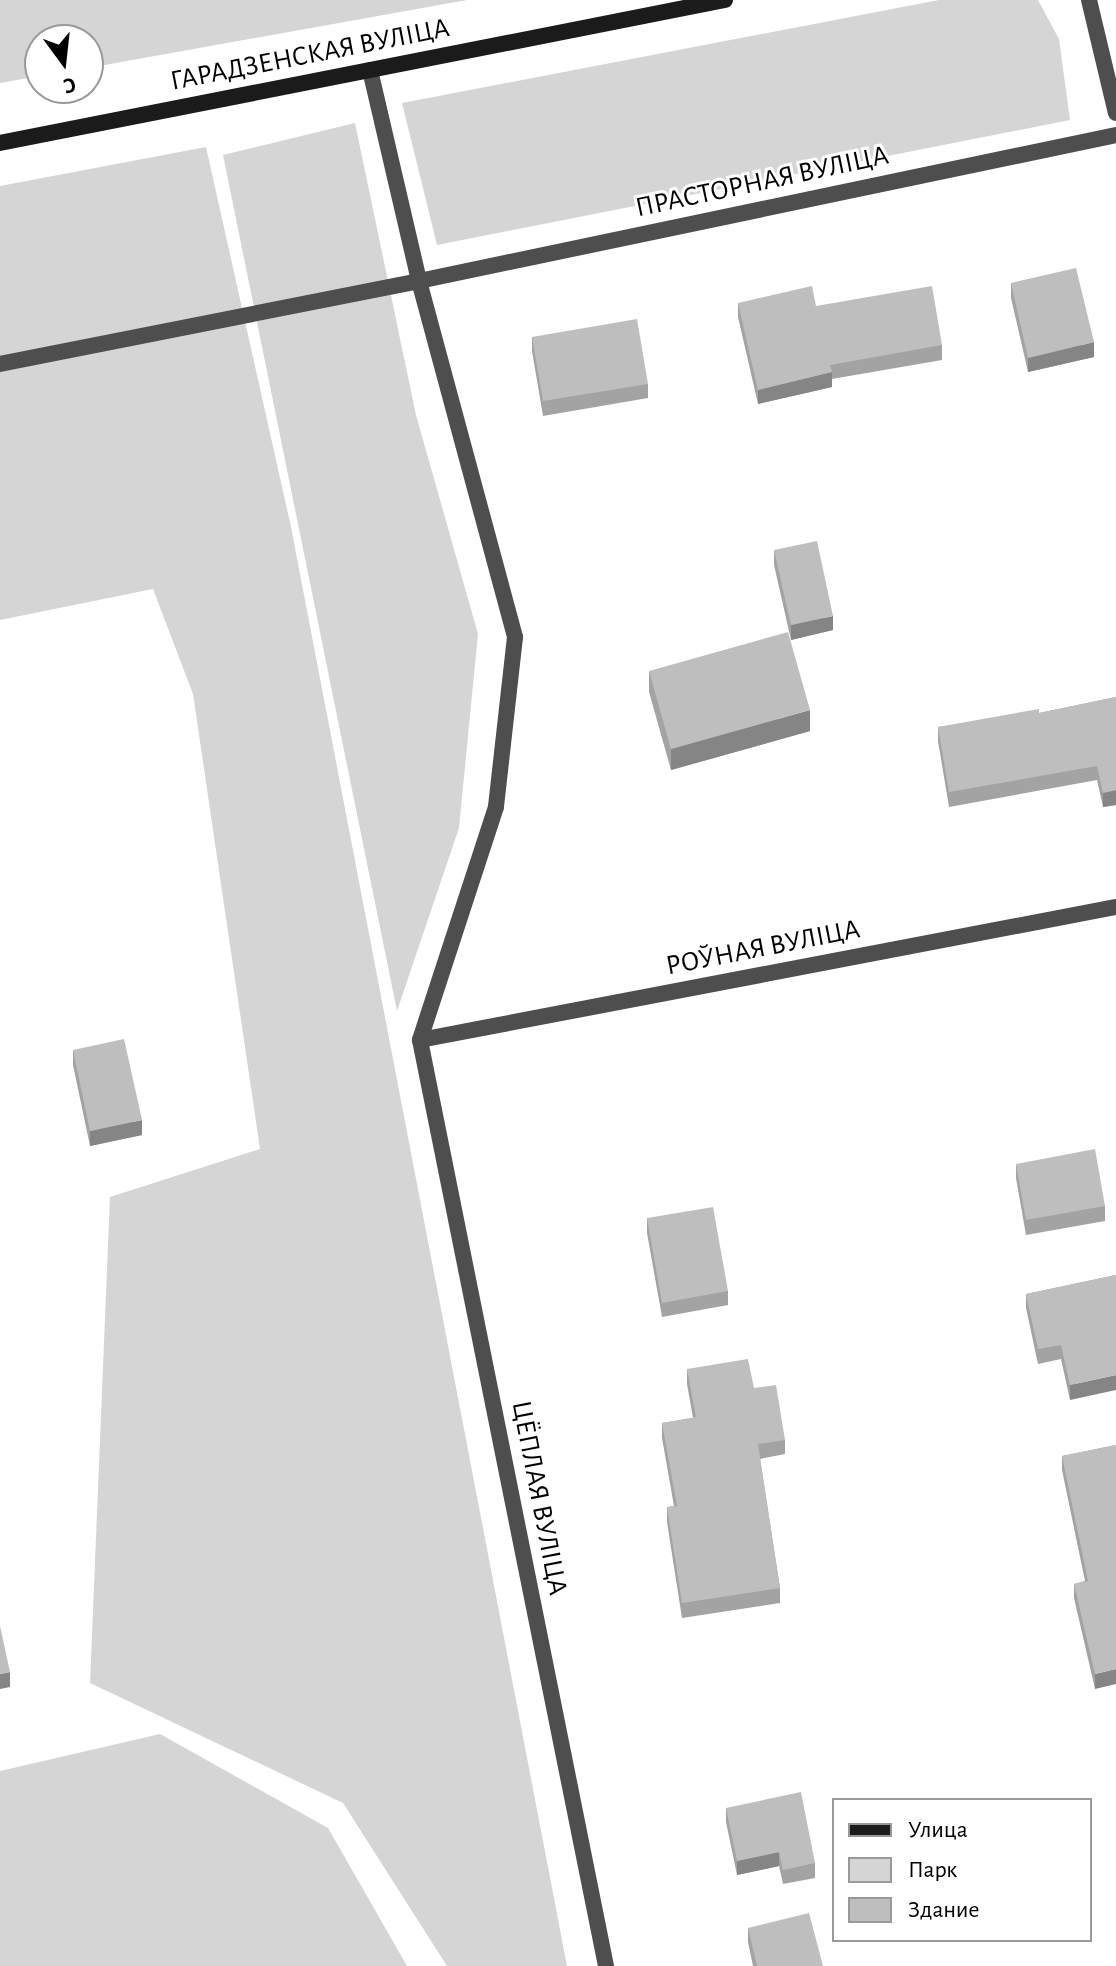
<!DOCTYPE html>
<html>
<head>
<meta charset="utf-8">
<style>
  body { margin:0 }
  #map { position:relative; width:1116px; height:1966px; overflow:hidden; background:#fff; font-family:"Alegreya Sans",sans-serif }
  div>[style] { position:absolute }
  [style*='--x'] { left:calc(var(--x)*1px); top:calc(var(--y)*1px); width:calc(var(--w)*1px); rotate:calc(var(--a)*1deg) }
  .green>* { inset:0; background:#d5d5d5 }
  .service>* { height:16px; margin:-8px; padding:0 8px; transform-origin:8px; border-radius:8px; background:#4e4e4e }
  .minor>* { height:16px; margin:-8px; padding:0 8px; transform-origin:8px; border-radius:8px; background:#4e4e4e }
  .secondary>* { height:16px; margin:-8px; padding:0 8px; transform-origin:8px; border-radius:8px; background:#1b1b1b }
  .wall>* { inset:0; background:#a3a3a3 }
  .shaded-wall>* { inset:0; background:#858585 }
  .building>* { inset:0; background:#bebebe }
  span { translate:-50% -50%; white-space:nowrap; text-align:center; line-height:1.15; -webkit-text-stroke:6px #fff; paint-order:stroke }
  .street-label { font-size:28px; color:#000 }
  .legend { position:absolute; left:832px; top:1798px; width:260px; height:144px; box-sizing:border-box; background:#fff; border:2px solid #999; margin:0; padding:10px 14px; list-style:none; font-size:24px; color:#000 }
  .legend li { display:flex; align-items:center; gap:16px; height:40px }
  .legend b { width:40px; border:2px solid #999 }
  .north { position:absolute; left:24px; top:24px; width:80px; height:80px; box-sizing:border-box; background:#fff; border:2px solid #999; border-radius:50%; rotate:165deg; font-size:22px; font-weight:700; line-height:32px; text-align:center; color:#000 }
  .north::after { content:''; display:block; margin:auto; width:28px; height:36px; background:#000; clip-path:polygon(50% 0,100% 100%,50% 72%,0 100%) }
</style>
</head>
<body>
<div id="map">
  <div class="green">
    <i style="clip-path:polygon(0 0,467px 0,88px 68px,88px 40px,40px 40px,40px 76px,0 83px)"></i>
    <i style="clip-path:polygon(939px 0,1038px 0,1059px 39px,1070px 120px,437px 245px,402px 103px)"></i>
    <i style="clip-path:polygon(355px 123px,416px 415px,478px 634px,459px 828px,397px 1011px,223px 155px)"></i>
    <i style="clip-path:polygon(206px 147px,291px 527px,567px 1966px,447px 1966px,343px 1803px,90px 1683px,110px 1197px,260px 1149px,193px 694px,153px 589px,0 620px,0 186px)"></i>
    <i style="clip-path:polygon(160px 1734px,328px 1828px,407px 1966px,0 1966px,0 1771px)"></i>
  </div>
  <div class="service">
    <i style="--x:1089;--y:0;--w:116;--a:76.6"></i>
    <i style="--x:370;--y:70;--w:217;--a:76.9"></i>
    <i style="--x:419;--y:281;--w:369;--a:74.9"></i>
    <i style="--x:515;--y:637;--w:171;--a:96.4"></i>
    <i style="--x:496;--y:807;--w:245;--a:108.1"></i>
    <i style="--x:0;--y:364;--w:427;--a:-11.2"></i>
  </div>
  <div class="minor">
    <i style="--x:419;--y:281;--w:712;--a:-11.83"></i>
    <i style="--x:606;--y:1966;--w:944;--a:-101.36"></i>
    <i style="--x:420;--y:1040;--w:709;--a:-10.82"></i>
  </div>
  <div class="secondary">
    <i style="--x:0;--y:143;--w:739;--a:-11.16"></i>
  </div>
  <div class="wall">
    <i style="clip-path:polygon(1011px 283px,1094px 357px,1028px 372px,1011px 298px)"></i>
    <i style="clip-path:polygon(738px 303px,816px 306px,942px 345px,942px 360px,832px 379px,832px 387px,758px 404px,738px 317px)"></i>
    <i style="clip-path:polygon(532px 337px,648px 384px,648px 398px,543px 416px,532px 351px)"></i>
    <i style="clip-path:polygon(774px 550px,833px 630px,791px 640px,774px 565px)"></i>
    <i style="clip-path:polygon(649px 671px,810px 731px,671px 770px,649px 692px)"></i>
    <i style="clip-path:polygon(1116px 697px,1116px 805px,1103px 807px,1097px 780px,949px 807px,938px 741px,938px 727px,1039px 713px)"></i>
    <i style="clip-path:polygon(73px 1050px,142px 1135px,90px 1146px,73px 1065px)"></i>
    <i style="clip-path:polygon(1016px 1164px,1105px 1206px,1105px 1221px,1026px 1235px,1016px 1178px)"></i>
    <i style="clip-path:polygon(647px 1218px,728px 1291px,728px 1305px,662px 1317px,647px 1233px)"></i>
    <i style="clip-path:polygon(1116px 1275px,1070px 1400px,1061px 1359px,1038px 1364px,1026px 1308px,1026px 1294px)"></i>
    <i style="clip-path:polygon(687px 1369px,754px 1388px,785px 1440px,785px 1454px,760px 1459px,780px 1588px,780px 1603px,682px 1618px,667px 1522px,667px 1507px,674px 1506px,662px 1438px,662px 1423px,693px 1418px,687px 1384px)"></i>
    <i style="clip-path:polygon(1116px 1445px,1095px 1689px,1074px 1598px,1074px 1584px,1085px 1581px,1062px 1470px,1062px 1456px)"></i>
    <i style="clip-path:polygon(726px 1808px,815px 1863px,815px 1878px,783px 1884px,779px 1866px,737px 1875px,726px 1822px)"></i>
    <i style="clip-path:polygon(748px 1928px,823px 1966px,753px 1966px,748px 1942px)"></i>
  </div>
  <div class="shaded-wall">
    <i style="clip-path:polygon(1094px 342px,1094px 357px,1028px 372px,1028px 358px)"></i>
    <i style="clip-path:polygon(832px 372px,832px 387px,758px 404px,758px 390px)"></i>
    <i style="clip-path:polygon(833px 616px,833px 630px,791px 640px,791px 625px)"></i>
    <i style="clip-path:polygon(810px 710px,810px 731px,671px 770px,671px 749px)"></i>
    <i style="clip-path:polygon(1116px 790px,1116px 805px,1103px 807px,1103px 793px)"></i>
    <i style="clip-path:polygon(142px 1120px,142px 1135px,90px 1146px,90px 1131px)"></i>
    <i style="clip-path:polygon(1116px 1375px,1116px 1390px,1070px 1400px,1070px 1385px)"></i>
    <i style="clip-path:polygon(1116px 1669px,1116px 1684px,1095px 1689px,1095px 1674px)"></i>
    <i style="clip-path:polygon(10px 1672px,10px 1687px,0 1689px,0 1674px)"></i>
    <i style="clip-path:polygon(779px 1852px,779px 1866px,737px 1875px,737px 1861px)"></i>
  </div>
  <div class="building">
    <i style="clip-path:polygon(1076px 268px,1094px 342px,1028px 358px,1011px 283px)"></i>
    <i style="clip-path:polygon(812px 286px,816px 306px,932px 286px,942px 345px,830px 365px,832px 372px,758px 390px,738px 303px)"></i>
    <i style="clip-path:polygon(637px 319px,648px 384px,543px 401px,532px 337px)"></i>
    <i style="clip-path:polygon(817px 541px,833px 616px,791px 625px,774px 550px)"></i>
    <i style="clip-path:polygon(788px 632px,810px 710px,671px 749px,649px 671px)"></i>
    <i style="clip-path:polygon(1116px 697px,1116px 790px,1103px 793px,1097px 766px,949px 792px,938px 727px,1039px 709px,1039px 713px)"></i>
    <i style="clip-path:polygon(124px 1039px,142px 1120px,90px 1131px,73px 1050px)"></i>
    <i style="clip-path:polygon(1095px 1149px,1105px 1206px,1026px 1220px,1016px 1164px)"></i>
    <i style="clip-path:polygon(713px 1207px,728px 1291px,662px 1303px,647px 1218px)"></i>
    <i style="clip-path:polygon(1116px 1275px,1116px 1375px,1070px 1385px,1061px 1345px,1038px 1349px,1026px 1294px)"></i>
    <i style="clip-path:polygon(748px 1359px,754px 1388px,776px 1385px,785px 1440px,758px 1444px,780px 1588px,682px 1603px,667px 1507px,677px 1506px,662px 1423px,696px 1417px,687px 1369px)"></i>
    <i style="clip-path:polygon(1116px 1445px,1116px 1669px,1095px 1674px,1074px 1584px,1088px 1581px,1062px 1456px)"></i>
    <i style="clip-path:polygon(0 1626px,10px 1672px,0 1674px)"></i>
    <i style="clip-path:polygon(801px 1792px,815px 1863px,783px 1870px,779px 1852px,737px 1861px,726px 1808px)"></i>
    <i style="clip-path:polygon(809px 1913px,823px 1966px,757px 1966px,748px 1928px)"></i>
  </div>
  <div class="street-label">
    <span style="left:310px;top:55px;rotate:-11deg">ГАРАДЗЕНСКАЯ ВУЛІЦА</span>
    <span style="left:762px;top:182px;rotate:-12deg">ПРАСТОРНАЯ ВУЛІЦА</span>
    <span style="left:763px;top:948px;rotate:-11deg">РОЎНАЯ ВУЛІЦА</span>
    <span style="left:539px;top:1498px;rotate:79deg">ЦЁПЛАЯ ВУЛІЦА</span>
  </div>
  <ul class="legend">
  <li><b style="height:10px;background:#1b1b1b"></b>Улица</li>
  <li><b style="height:22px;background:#d5d5d5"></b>Парк</li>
  <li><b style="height:22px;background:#bebebe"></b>Здание</li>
  </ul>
  <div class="north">С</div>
</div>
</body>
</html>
